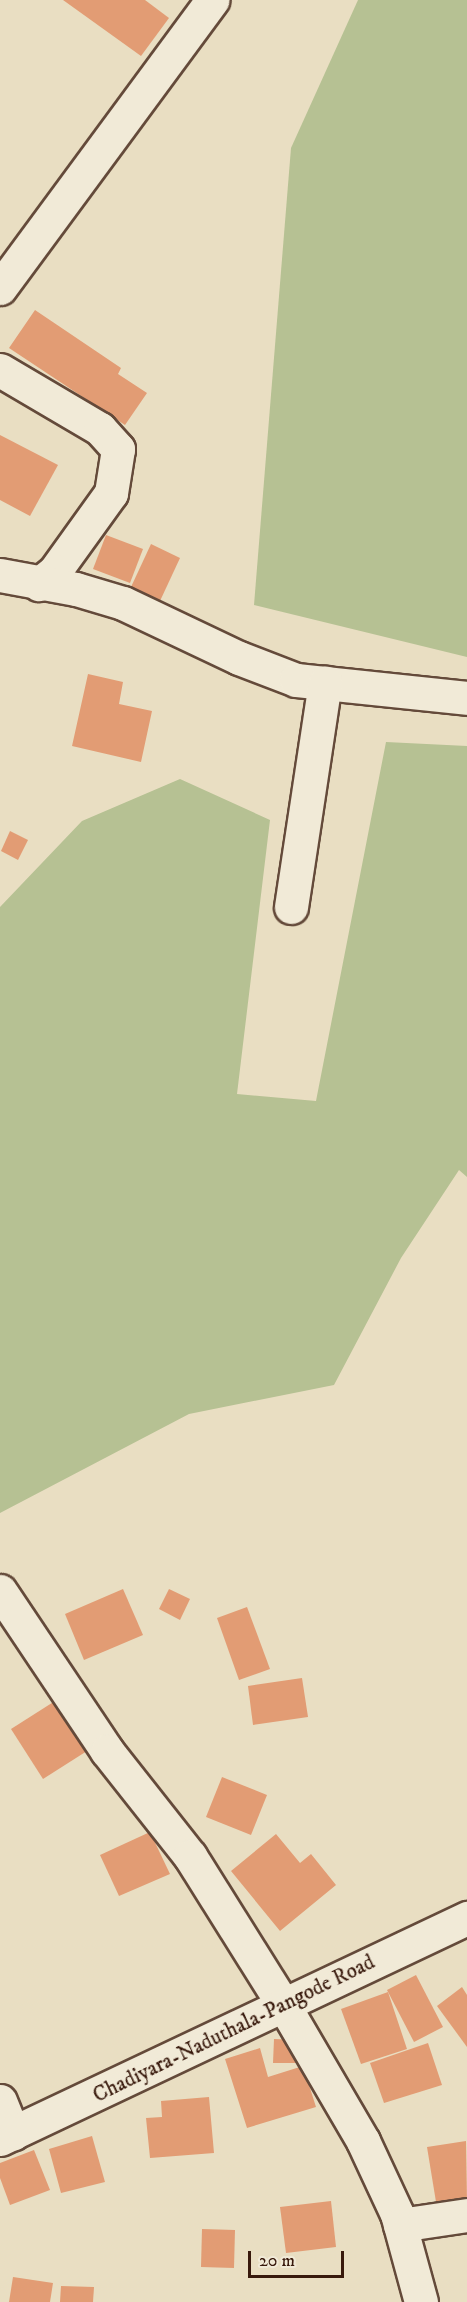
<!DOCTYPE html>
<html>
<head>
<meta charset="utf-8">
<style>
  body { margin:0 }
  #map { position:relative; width:467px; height:2302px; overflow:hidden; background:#e9dec2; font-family:"IM FELL DW Pica",serif }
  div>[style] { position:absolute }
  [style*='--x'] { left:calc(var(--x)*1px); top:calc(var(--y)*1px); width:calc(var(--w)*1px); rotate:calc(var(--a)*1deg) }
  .green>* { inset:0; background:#b6c193 }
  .building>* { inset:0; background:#e29c74 }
  .roads { filter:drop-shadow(2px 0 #644a3a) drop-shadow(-2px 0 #644a3a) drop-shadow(0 2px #644a3a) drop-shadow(0 -2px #644a3a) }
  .minor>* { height:33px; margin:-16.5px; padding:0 16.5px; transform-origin:16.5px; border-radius:16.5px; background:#f1ead7 }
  span { translate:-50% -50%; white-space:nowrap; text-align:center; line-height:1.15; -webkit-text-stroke:4.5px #f1ead7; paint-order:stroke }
  .street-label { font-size:21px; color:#38190c }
  .scale { position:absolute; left:248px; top:2251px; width:96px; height:27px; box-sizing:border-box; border:3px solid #38190c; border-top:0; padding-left:8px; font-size:18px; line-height:21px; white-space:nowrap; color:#38190c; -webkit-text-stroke:4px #f1ead7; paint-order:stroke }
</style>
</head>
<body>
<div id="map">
  <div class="green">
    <i style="clip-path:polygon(358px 0,467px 0,467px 657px,254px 605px,291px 148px)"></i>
    <i style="clip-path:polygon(386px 742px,467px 746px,467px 1177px,459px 1170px,401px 1258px,334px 1385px,189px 1414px,0 1513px,0 907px,82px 821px,180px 779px,270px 820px,237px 1094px,316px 1101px)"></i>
  </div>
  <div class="building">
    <i style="clip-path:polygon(63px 0,145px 0,169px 18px,141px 56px)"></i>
    <i style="clip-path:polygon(35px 310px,121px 368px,118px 374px,147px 393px,125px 425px,9px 348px)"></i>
    <i style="clip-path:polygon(0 435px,58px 465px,30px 516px,0 500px)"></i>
    <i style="clip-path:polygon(106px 535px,143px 549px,130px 583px,93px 569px)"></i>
    <i style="clip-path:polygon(151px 544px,180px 558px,160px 601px,131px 587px)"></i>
    <i style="clip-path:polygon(88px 674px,123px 682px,119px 704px,152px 711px,141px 762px,72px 746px)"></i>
    <i style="clip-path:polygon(10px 831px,28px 840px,18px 860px,1px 851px)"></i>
    <i style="clip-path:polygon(123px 1589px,143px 1635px,84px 1660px,65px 1614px)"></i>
    <i style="clip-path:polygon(169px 1589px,190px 1599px,180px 1620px,159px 1609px)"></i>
    <i style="clip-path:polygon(247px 1607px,270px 1669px,239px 1680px,217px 1618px)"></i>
    <i style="clip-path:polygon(302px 1678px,308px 1717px,253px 1725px,248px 1686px)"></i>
    <i style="clip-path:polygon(55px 1701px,87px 1751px,43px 1779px,11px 1729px)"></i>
    <i style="clip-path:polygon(222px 1777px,267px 1795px,251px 1835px,206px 1817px)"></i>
    <i style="clip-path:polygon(150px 1832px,170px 1874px,119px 1896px,100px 1855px)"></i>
    <i style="clip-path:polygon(276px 1834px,300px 1863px,311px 1854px,336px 1885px,280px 1931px,231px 1871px)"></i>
    <i style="clip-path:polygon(416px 1975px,443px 2027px,414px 2042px,387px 1990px)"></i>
    <i style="clip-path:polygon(462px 1987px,467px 1995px,467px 2047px,437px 2006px)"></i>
    <i style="clip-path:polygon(388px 1992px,407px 2049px,361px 2064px,341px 2009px)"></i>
    <i style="clip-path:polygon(274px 2039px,299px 2040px,299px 2063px,273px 2063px)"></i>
    <i style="clip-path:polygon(428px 2043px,442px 2085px,384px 2103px,370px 2063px)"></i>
    <i style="clip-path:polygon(260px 2048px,268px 2077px,303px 2066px,316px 2107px,247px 2128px,225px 2059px)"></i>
    <i style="clip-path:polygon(209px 2097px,214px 2153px,150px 2158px,146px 2118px,162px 2117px,161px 2101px)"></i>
    <i style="clip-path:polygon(92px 2136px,105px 2182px,61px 2193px,49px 2149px)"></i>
    <i style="clip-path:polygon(466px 2141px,467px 2203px,437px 2208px,427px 2147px)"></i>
    <i style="clip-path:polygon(34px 2150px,50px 2190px,10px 2205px,0 2178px,0 2163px)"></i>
    <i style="clip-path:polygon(331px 2201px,336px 2247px,286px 2253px,280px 2207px)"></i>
    <i style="clip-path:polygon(202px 2229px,235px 2230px,234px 2268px,201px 2267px)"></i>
    <i style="clip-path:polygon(13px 2277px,53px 2283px,50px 2302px,9px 2302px)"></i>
    <i style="clip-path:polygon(61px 2286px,94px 2287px,93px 2302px,60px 2302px)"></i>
  </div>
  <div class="roads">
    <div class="minor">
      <i style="--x:0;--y:288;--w:358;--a:-53.6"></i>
      <i style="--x:0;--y:370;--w:116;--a:30.5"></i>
      <i style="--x:100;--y:429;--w:27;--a:48"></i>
      <i style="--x:118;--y:449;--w:45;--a:99"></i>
      <i style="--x:111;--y:493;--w:96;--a:125.7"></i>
      <i style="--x:55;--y:571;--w:21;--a:141"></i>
      <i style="--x:0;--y:575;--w:77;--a:10.4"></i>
      <i style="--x:76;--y:589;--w:49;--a:16.6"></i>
      <i style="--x:123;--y:603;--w:128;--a:25.4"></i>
      <i style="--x:239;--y:658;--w:61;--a:21.1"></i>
      <i style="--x:296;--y:680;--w:172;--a:6"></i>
      <i style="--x:291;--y:907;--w:227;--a:-81.4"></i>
      <i style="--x:0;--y:1591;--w:192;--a:56.2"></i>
      <i style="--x:107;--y:1751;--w:134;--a:51.7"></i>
      <i style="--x:190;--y:1856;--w:175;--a:57.9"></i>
      <i style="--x:283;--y:2004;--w:159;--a:59.7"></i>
      <i style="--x:363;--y:2141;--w:81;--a:65"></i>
      <i style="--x:397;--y:2214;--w:91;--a:74.7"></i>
      <i style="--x:0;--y:2101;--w:35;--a:68"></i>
      <i style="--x:0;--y:2139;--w:517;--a:-25.33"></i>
      <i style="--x:400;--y:2225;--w:68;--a:-8.5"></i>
    </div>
  </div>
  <div class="street-label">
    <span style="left:234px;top:2029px;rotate:-26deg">Chadiyara-Naduthala-Pangode Road</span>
  </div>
  <div class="scale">20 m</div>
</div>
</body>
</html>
